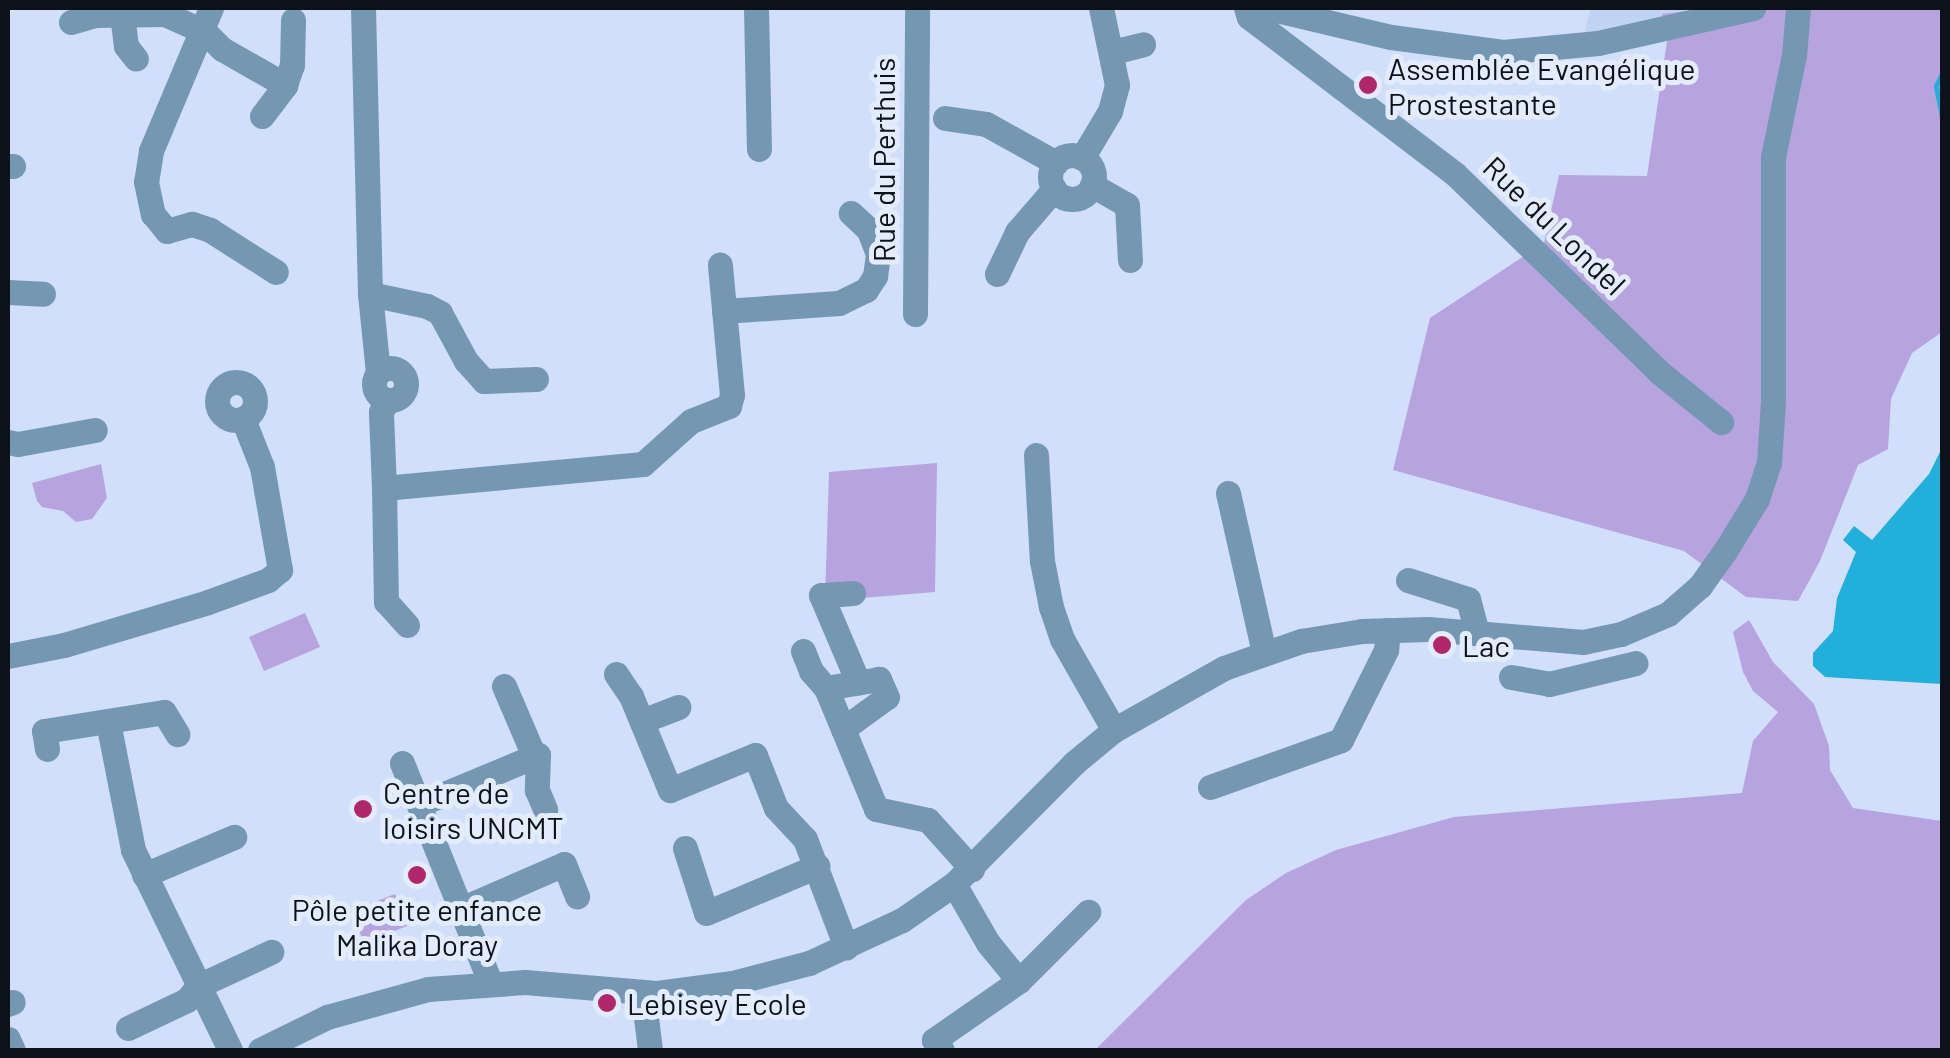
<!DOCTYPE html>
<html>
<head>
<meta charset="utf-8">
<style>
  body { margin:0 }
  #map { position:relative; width:1950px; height:1058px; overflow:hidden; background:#d1dffa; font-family:Barlow,sans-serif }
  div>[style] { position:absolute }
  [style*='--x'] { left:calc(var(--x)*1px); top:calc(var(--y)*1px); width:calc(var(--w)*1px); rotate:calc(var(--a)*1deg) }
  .built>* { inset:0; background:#c1d3f4 }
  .green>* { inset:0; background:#b7a3df }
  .water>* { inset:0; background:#21afdb }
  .stream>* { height:5px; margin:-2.5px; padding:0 2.5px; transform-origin:2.5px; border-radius:2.5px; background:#21afdb }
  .minor>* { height:25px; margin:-12.5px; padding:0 12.5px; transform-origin:12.5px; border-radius:12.5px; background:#7497b3 }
  .minor>.ring { margin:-12.5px; padding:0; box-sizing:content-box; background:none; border:25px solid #7497b3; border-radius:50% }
  .dots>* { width:28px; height:28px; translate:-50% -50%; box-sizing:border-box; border:5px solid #e3ecfc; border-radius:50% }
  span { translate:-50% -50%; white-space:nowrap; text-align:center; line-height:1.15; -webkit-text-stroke:10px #e3ecfc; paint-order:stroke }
  .poi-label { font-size:30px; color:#0c111a }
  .left { translate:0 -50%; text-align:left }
  .street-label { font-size:30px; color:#0c111a }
  .frame { position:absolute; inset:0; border:10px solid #0c111a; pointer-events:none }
</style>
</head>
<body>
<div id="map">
  <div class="built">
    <i style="clip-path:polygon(1577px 8px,1709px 8px,1584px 35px,1590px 10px)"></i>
  </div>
  <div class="green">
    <i style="clip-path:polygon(1709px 8px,1942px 8px,1942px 332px,1912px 353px,1891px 399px,1888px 449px,1858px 465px,1820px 561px,1798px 601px,1746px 597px,1684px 551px,1393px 470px,1430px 318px,1544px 243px,1559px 175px,1647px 176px,1667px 41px,1662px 14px)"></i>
    <i style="clip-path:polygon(937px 463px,935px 592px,825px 601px,829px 472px)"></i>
    <i style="clip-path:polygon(101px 464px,107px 498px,92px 519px,76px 522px,63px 511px,42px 507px,37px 501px,32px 483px)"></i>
    <i style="clip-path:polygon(305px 613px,320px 647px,264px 671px,249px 637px)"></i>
    <i style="clip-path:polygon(1749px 620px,1773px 662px,1814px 704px,1829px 746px,1830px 770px,1853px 808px,1942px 821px,1942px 1050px,1095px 1050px,1246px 900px,1286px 873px,1336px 850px,1454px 817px,1742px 793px,1753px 741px,1778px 712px,1753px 691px,1743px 672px,1733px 632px)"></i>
    <i style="clip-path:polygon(395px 894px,407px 926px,364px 943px,351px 911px)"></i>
  </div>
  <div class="water">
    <i style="clip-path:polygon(1942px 448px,1942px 684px,1825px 677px,1813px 666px,1813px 653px,1833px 631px,1837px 598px,1856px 552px,1843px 540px,1854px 526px,1872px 540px,1929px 474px)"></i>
  </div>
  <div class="stream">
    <i style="--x:1942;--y:74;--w:13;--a:117"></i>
    <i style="--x:1936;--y:86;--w:32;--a:79"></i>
  </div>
  <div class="minor">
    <i style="--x:211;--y:8;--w:155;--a:112.8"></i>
    <i style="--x:151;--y:151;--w:31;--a:99"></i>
    <i style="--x:146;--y:182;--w:33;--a:78"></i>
    <i style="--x:153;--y:214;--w:22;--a:51"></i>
    <i style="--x:167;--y:231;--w:26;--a:-16"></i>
    <i style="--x:192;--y:224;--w:19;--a:18"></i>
    <i style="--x:210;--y:230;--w:78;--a:32.5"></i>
    <i style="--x:363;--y:8;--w:286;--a:88.6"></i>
    <i style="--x:370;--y:294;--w:79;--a:84.2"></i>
    <i style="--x:756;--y:8;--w:141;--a:88.8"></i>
    <i style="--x:1246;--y:8;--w:9;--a:72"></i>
    <i style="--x:1249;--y:17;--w:259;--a:37.3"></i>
    <i style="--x:1455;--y:174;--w:284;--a:44.1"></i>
    <i style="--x:1659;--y:372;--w:80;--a:38.9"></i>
    <i style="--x:1268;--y:8;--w:126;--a:13.3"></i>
    <i style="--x:1391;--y:37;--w:113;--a:7.6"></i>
    <i style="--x:1503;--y:52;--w:95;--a:-5.4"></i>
    <i style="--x:1598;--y:43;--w:159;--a:-12.7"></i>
    <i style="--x:122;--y:14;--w:32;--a:83"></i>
    <i style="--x:126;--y:46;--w:16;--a:52"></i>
    <i style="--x:71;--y:22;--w:25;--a:-16"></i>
    <i style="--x:95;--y:15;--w:70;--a:-0.8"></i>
    <i style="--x:165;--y:14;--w:44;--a:24.2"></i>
    <i style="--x:205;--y:32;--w:24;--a:45"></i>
    <i style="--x:222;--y:49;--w:73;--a:29.7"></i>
    <i style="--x:285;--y:85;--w:21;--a:-71"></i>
    <i style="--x:292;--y:65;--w:45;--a:-88.7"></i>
    <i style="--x:1112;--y:52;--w:32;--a:-14"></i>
    <i style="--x:262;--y:116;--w:39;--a:-53"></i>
    <i style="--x:945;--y:118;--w:41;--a:8.3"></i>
    <i style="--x:986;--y:124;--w:80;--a:29.1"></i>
    <i class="ring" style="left:1050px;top:155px;width:19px;height:19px"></i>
    <i style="--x:1082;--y:158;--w:55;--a:-59.2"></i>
    <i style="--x:1110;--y:111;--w:27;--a:-75"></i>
    <i style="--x:1117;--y:85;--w:79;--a:-101.7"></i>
    <i style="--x:8;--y:166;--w:5;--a:0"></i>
    <i style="--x:1092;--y:185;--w:40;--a:29.7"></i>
    <i style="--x:1127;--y:205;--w:55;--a:86.9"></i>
    <i style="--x:997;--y:274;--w:47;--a:-64.5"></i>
    <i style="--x:1017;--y:232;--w:57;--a:-49.3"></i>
    <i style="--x:8;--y:292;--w:35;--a:3"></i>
    <i style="--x:370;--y:294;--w:58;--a:11.9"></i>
    <i style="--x:427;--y:306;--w:15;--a:28"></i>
    <i style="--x:440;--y:313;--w:55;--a:61.6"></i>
    <i style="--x:466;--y:361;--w:27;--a:48"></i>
    <i style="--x:484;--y:381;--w:52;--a:-2.2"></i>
    <i style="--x:724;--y:311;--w:115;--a:-4"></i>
    <i style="--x:839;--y:303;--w:30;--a:-26"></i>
    <i style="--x:866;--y:290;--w:17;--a:-57"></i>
    <i style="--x:875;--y:276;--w:22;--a:-82"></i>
    <i style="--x:878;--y:254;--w:26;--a:-111"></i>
    <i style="--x:869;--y:230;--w:25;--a:-137"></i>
    <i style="--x:915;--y:314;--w:306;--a:-89.6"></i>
    <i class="ring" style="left:374px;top:368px;width:7px;height:7px"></i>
    <i class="ring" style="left:217px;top:382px;width:13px;height:13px"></i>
    <i style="--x:8;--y:442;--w:10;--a:11"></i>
    <i style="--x:18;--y:444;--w:78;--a:-10.3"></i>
    <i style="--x:1036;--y:455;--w:106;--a:86.8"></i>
    <i style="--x:1042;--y:561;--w:47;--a:78.9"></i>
    <i style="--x:1051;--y:607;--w:34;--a:71"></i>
    <i style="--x:1062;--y:639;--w:105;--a:60.3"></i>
    <i style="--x:384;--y:488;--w:76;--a:-92.3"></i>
    <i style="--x:381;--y:412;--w:13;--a:-63"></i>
    <i style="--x:1228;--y:493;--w:164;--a:77.3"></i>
    <i style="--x:1408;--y:580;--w:63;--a:17.6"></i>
    <i style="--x:1468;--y:599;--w:35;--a:75"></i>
    <i style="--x:853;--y:593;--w:32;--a:176"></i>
    <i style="--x:821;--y:595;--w:95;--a:67"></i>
    <i style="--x:407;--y:625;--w:31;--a:-132"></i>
    <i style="--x:386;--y:602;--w:114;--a:-91"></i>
    <i style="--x:384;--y:488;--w:260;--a:-5.3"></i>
    <i style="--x:643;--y:464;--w:64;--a:-41.9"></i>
    <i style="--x:691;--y:421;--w:41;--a:-21.5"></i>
    <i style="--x:729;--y:406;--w:11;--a:-75"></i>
    <i style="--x:732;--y:395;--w:131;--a:-95.3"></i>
    <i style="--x:803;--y:651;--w:22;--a:68"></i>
    <i style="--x:811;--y:671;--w:23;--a:49"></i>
    <i style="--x:8;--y:656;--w:57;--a:-11.1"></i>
    <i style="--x:64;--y:645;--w:150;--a:-16.6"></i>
    <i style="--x:208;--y:602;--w:64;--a:-20.1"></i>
    <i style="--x:268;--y:580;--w:16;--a:-40"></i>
    <i style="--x:280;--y:570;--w:105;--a:-99.9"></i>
    <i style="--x:262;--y:467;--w:52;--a:-111.6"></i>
    <i style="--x:616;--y:674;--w:27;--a:56"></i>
    <i style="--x:631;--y:696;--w:102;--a:67.5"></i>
    <i style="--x:670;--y:790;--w:92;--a:-22.4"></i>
    <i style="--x:755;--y:755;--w:57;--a:68.4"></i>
    <i style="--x:776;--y:808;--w:42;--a:46.9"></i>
    <i style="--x:805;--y:839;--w:116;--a:69.2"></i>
    <i style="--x:1511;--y:677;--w:39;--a:10"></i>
    <i style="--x:1549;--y:684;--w:89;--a:-13.6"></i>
    <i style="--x:504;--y:686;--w:76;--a:66.8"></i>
    <i style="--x:642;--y:721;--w:39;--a:-21"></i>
    <i style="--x:108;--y:722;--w:130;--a:78.9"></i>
    <i style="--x:133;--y:850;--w:222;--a:64.1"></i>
    <i style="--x:843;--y:729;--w:54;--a:-36"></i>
    <i style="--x:887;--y:697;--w:20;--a:-114"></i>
    <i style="--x:879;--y:679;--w:54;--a:170.4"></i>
    <i style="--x:826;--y:688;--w:131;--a:67.5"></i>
    <i style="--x:876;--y:809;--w:53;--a:11.9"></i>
    <i style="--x:928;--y:820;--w:66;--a:48.1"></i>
    <i style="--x:47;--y:749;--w:18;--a:-99"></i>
    <i style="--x:44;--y:731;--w:121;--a:-9"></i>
    <i style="--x:164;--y:712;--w:26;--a:59"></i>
    <i style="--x:402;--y:763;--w:238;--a:68.1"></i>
    <i style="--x:1210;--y:787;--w:139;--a:-19.7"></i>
    <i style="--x:1341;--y:740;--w:101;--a:-63.4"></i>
    <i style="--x:1386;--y:650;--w:20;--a:-84"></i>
    <i style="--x:420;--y:804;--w:128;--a:-22.6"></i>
    <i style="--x:538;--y:755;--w:35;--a:92"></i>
    <i style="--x:537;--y:790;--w:21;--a:67"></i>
    <i style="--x:685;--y:848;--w:68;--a:72.1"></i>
    <i style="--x:706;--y:913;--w:121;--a:-22.9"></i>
    <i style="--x:144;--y:875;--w:98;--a:-22.9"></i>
    <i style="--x:954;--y:884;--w:68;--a:60"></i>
    <i style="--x:988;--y:943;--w:49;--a:50.8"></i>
    <i style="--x:463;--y:908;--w:110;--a:-23.5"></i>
    <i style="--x:564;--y:864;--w:35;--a:68"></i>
    <i style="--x:643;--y:993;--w:57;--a:83"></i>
    <i style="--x:8;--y:1004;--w:5;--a:-22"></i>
    <i style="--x:128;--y:1028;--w:65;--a:-25.4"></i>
    <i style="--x:187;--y:1000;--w:18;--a:-52"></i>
    <i style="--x:198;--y:986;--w:81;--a:-25"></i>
    <i style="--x:8;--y:1039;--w:12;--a:66"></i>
    <i style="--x:260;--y:1050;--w:75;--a:-26.2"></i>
    <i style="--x:327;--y:1017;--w:105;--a:-15.5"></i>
    <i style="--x:428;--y:989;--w:97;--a:-4.1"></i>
    <i style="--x:525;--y:982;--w:132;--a:4.8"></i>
    <i style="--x:657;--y:993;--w:76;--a:-7.6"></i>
    <i style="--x:732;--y:983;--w:80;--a:-14.6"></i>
    <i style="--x:809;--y:963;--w:102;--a:-24.8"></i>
    <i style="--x:902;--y:920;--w:63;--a:-34.7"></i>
    <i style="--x:954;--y:884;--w:170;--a:-45.2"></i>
    <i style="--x:1074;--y:763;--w:52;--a:-39.5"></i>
    <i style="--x:1114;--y:730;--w:126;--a:-29.4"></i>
    <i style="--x:1224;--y:668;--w:82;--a:-19.3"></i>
    <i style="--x:1301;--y:641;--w:62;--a:-9.3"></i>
    <i style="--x:1362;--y:631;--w:66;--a:-1.7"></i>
    <i style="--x:1428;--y:629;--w:156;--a:4.8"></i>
    <i style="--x:1583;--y:642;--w:39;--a:-12"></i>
    <i style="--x:1621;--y:634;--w:51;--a:-23.1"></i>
    <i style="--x:1668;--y:614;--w:43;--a:-41.2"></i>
    <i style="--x:1700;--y:586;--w:43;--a:-54.5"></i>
    <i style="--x:1725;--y:551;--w:61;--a:-58.4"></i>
    <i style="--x:1757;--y:499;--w:38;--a:-72"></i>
    <i style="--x:1769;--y:463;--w:62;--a:-86.3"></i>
    <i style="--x:1773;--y:401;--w:244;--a:-90"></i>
    <i style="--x:1773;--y:157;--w:104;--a:-78.4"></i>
    <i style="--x:1794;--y:55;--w:47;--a:-85.1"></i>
    <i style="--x:942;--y:1050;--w:13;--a:-129"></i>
    <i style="--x:934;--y:1040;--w:103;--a:-34.8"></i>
    <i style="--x:1019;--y:981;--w:98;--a:-45"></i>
  </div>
  <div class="dots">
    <i style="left:1368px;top:85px;background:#b0286b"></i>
    <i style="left:1442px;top:645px;background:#b0286b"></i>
    <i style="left:363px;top:809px;background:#b0286b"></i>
    <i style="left:417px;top:875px;background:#b0286b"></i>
    <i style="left:607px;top:1003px;background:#b0286b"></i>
  </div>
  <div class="poi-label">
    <span class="left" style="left:1388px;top:85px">Assemblée Evangélique<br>Prostestante</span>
    <span class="left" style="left:1462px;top:645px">Lac</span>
    <span class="left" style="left:383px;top:809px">Centre de<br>loisirs UNCMT</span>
    <span style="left:417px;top:926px">Pôle petite enfance<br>Malika Doray</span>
    <span class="left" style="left:627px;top:1003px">Lebisey Ecole</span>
  </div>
  <div class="street-label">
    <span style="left:883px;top:160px;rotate:-90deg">Rue du Perthuis</span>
    <span style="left:1555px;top:225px;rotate:44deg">Rue du Londel</span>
  </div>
  <div class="frame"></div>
</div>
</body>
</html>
